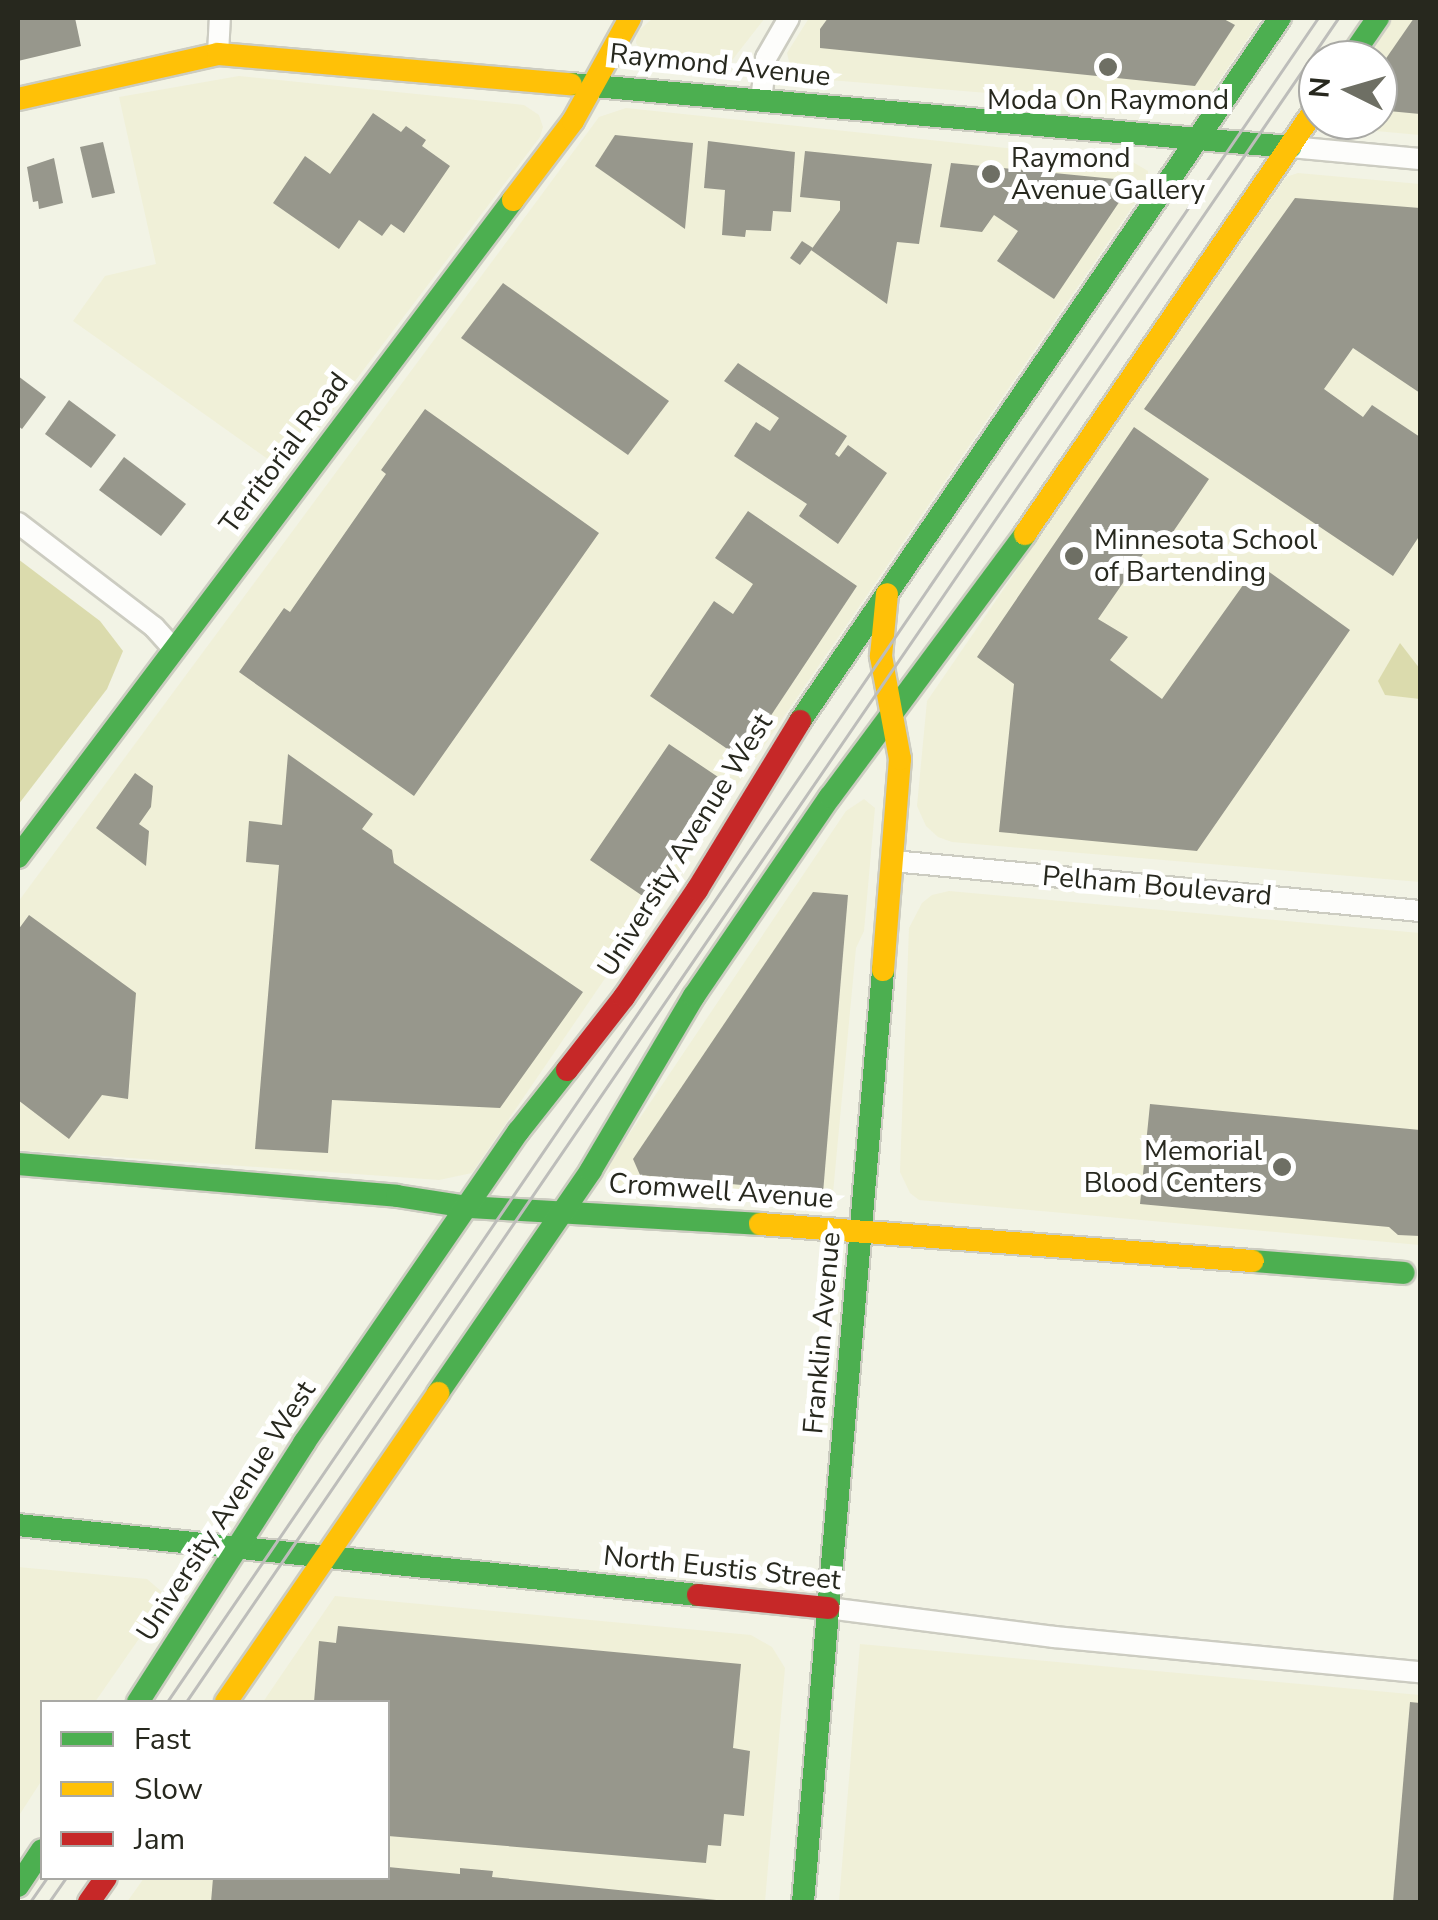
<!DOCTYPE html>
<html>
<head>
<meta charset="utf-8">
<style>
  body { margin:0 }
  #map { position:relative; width:1438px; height:1920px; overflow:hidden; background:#f2f3e5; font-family:"Nunito Sans",sans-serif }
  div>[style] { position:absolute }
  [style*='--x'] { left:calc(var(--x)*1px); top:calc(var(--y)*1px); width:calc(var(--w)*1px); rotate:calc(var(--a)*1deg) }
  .built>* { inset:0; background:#f0f0d8 }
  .green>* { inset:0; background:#dbdbad }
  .building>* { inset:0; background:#97978c }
  .roads { filter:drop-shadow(2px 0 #ccccc1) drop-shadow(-2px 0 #ccccc1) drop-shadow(0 2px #ccccc1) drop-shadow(0 -2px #ccccc1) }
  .street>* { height:20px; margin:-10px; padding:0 10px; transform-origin:10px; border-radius:10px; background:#fdfdfb }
  .fast>* { height:22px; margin:-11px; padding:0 11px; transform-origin:11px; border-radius:11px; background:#4caf50 }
  .slow>* { height:22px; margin:-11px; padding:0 11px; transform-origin:11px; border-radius:11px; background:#ffc107 }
  .jam>* { height:22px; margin:-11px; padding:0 11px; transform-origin:11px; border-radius:11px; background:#c62828 }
  .tram>* { height:2.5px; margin:-1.25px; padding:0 1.25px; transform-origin:1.25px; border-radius:1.25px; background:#bdbdba }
  .dots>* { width:28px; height:28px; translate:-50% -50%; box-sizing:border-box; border:5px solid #fff; border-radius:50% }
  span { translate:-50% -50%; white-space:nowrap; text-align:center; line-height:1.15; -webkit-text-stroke:10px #fff; paint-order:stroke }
  .street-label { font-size:28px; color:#27281e }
  .poi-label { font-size:28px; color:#27281e }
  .left { translate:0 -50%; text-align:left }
  .right { translate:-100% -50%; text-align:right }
  .frame { position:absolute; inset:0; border:20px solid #27281e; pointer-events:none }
  .legend { position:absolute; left:40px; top:1700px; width:350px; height:180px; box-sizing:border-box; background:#fff; border:2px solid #a9a9a5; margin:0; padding:12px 18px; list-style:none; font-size:30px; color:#27281e }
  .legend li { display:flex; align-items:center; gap:20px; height:50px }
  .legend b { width:50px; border:2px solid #a9a9a5 }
  .north { position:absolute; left:1298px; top:40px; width:100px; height:100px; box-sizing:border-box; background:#fff; border:2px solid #a9a9a5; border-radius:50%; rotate:275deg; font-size:28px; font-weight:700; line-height:40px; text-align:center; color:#27281e }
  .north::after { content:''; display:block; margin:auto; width:35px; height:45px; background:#6e6f64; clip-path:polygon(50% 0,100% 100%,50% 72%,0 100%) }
</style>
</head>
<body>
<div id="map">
  <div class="built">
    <i style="clip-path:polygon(653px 18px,765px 18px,733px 59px,712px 68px,648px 63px,636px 43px,637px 32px)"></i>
    <i style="clip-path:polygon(809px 18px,1262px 18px,1203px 104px,1192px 110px,805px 78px,790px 65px,787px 53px)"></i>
    <i style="clip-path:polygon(1393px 18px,1420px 18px,1420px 135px,1354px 129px,1342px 120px,1378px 120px,1378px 60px,1364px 60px)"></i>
    <i style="clip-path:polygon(239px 76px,524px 105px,539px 115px,543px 127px,540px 137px,286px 472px,73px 321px,105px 276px,156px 264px,119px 97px)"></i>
    <i style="clip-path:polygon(626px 108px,1131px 161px,1148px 171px,1148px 184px,472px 1173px,439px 1180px,18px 1150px,18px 902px,599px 117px)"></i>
    <i style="clip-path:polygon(1298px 173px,1420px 184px,1420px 882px,952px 842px,938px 837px,926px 826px,917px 806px,927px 701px,1286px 177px)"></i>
    <i style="clip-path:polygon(864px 799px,875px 808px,864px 931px,856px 948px,833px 1193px,828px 1201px,817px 1204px,625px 1194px,615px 1190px,608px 1176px,611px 1161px,846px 811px)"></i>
    <i style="clip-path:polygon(949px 891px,1420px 933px,1420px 1245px,919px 1200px,910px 1193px,900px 1172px,909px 928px,922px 903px,932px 895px)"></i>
    <i style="clip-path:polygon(18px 1567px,147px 1579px,168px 1597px,95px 1702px,42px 1702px,42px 1780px,18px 1817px)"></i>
    <i style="clip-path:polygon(335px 1596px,751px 1635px,772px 1647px,785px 1668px,765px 1902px,127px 1902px,144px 1878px,388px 1878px,388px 1702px,263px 1702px)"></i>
    <i style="clip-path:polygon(860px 1644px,1420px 1695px,1420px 1902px,839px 1902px)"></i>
  </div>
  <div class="green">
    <i style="clip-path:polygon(18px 559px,100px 621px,123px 651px,107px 689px,18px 805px)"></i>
    <i style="clip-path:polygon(1400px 643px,1420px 669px,1420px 699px,1385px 695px,1378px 681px)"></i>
  </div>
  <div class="building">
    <i style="clip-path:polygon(18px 18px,75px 18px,81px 46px,18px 61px)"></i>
    <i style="clip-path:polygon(828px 18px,1222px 18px,1235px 25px,1195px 86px,820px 48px,820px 29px)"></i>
    <i style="clip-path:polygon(1414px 18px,1420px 18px,1420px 114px,1378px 110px,1378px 70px)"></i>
    <i style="clip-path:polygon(373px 113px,401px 132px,406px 126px,426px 140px,422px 146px,450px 166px,404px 233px,391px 224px,382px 236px,359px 220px,339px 249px,273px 203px,305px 156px,330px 174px)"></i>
    <i style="clip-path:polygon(615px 135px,693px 143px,685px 229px,595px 166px)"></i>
    <i style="clip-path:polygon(708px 141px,795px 152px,791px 212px,773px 211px,771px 231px,746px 230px,745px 237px,722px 235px,725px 190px,704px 188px)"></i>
    <i style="clip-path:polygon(103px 142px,115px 193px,92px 198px,80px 147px)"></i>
    <i style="clip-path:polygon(805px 151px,932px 164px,919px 244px,897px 242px,887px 304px,811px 250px,840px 210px,840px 201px,800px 197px)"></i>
    <i style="clip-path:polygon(54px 158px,63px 203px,39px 209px,38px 201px,33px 202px,27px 167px)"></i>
    <i style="clip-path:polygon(951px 163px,1125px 180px,1128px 189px,1054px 299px,997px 261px,1018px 231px,994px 215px,982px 232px,940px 227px)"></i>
    <i style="clip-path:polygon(1295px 198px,1420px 208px,1420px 393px,1353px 348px,1324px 389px,1363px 417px,1372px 405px,1420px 437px,1420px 535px,1393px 576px,1144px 409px)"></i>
    <i style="clip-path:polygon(802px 241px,813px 248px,800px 265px,790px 258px)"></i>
    <i style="clip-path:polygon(503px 283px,669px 401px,628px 455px,461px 338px)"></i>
    <i style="clip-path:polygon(738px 363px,847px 436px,835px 454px,839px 457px,848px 445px,887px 473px,838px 544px,799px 516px,807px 504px,734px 456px,756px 422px,770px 431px,779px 418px,724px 381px)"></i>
    <i style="clip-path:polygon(18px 376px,46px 397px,22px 429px,18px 426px)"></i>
    <i style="clip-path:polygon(69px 400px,116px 435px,91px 468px,45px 434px)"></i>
    <i style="clip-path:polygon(425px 409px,599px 533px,414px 796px,239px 672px,284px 608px,290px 612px,386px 474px,381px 470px)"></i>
    <i style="clip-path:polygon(1134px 427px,1209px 479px,1160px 551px,1150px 544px,1098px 619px,1128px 637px,1110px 660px,1162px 699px,1258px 564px,1350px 630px,1197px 851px,999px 832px,1014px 684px,977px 657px)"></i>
    <i style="clip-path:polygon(124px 457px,186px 504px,161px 536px,99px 490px)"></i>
    <i style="clip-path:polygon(748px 511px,857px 586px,742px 759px,650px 696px,714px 601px,733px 614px,753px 584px,715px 558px)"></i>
    <i style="clip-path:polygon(669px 744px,727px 783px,695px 829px,688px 824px,671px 847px,678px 852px,647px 899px,590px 860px)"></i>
    <i style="clip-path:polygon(288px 754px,373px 814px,362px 829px,392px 850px,394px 863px,583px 992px,500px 1108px,332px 1100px,328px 1153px,255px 1149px,279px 865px,246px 862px,249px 821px,282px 825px)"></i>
    <i style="clip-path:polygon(135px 773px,153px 786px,151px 807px,139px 824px,149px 831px,146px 866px,96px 828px)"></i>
    <i style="clip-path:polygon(813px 892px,848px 895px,823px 1193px,640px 1175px,633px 1159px)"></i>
    <i style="clip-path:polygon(29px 915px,136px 993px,128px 1099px,102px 1095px,69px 1139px,18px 1100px,18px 930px)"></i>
    <i style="clip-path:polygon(1150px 1104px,1420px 1130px,1420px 1236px,1398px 1235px,1389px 1227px,1140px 1204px)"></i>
    <i style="clip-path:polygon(338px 1626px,741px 1664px,733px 1748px,750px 1751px,744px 1816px,724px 1814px,721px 1846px,708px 1845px,706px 1863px,388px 1836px,388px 1702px,314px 1702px,319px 1641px,336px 1643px)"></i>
    <i style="clip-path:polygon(1410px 1702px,1420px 1703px,1420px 1902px,1393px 1902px)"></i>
    <i style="clip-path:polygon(388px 1867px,460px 1874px,460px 1868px,493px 1871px,492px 1877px,736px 1902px,211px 1902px,213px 1878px,388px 1878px)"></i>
  </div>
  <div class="roads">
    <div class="street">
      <i style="--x:218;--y:54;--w:36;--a:-87"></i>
      <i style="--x:761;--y:101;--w:43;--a:-83.4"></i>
      <i style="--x:766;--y:58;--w:46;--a:-60.1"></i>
      <i style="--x:1290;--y:147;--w:131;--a:5.3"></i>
      <i style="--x:18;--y:523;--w:171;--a:37.4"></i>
      <i style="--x:154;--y:627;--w:30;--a:48"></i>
      <i style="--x:893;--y:861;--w:529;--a:5.42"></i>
      <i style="--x:828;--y:1608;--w:228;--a:7.3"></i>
      <i style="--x:1054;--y:1637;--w:368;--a:5.5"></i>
    </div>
    <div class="fast">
      <i style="--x:1349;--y:60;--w:51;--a:-55.4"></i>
      <i style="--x:571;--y:84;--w:722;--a:5.01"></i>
      <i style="--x:800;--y:721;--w:851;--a:-55.68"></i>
      <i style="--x:18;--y:857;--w:823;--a:-53"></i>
      <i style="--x:18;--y:1164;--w:380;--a:4.8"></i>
      <i style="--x:397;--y:1196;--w:72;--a:8.8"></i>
      <i style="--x:468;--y:1207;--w:292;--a:3.3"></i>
      <i style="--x:1253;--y:1261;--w:151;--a:4.5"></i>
      <i style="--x:438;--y:1393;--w:270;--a:-55.5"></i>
      <i style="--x:591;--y:1170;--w:202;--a:-59.4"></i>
      <i style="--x:694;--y:996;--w:241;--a:-55.7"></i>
      <i style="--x:830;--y:797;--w:327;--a:-53.4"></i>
      <i style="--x:18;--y:1525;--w:684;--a:5.88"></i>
      <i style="--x:138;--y:1702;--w:308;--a:-57.3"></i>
      <i style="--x:304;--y:1443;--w:378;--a:-55.5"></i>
      <i style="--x:518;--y:1132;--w:79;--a:-51.7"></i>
      <i style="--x:18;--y:1886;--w:43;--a:-56.3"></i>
      <i style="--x:803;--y:1902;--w:935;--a:-85.09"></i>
    </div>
    <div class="slow">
      <i style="--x:18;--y:99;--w:205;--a:-12.7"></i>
      <i style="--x:218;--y:54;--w:354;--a:4.9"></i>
      <i style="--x:513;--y:200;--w:99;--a:-52.8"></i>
      <i style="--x:573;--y:121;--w:118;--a:-61"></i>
      <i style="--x:1025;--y:534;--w:520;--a:-55.67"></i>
      <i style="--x:883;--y:970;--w:212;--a:-85.4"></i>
      <i style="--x:900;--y:759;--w:105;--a:-100.5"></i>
      <i style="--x:881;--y:656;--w:62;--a:-84.5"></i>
      <i style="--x:760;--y:1224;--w:494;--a:4.3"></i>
      <i style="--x:226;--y:1702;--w:375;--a:-55.5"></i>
    </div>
    <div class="jam">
      <i style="--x:567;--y:1070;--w:93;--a:-52"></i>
      <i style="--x:624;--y:997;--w:130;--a:-55.7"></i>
      <i style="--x:697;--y:890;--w:198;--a:-58.6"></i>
      <i style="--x:698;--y:1595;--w:131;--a:5.7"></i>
      <i style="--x:89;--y:1902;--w:29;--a:-55"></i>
    </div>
  </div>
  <div class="tram">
    <i style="--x:167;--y:1702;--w:2040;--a:-55.65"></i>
    <i style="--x:186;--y:1702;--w:2040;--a:-55.62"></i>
    <i style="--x:30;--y:1902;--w:29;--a:-55"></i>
    <i style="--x:49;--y:1902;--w:29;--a:-55"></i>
  </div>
  <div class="dots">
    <i style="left:1108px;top:67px;background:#6e6f64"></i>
    <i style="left:991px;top:174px;background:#6e6f64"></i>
    <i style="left:1074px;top:556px;background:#6e6f64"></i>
    <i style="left:1282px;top:1167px;background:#6e6f64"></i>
  </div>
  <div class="street-label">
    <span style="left:720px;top:65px;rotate:6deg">Raymond Avenue</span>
    <span style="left:284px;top:453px;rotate:-53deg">Territorial Road</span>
    <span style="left:685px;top:845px;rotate:-58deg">University Avenue West</span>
    <span style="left:1157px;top:886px;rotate:5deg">Pelham Boulevard</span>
    <span style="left:721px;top:1191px;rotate:4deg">Cromwell Avenue</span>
    <span style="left:822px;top:1333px;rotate:-85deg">Franklin Avenue</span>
    <span style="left:226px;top:1511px;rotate:-57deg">University Avenue West</span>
    <span style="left:722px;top:1568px;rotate:6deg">North Eustis Street</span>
  </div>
  <div class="poi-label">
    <span style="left:1108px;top:100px">Moda On Raymond</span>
    <span class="left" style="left:1011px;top:174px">Raymond<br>Avenue Gallery</span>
    <span class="left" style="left:1094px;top:556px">Minnesota School<br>of Bartending</span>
    <span class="right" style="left:1262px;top:1167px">Memorial<br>Blood Centers</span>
  </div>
  <div class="frame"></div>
  <ul class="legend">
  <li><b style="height:12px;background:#4caf50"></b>Fast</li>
  <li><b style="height:12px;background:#ffc107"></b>Slow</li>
  <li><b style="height:12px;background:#c62828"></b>Jam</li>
  </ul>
  <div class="north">N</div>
</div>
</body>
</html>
